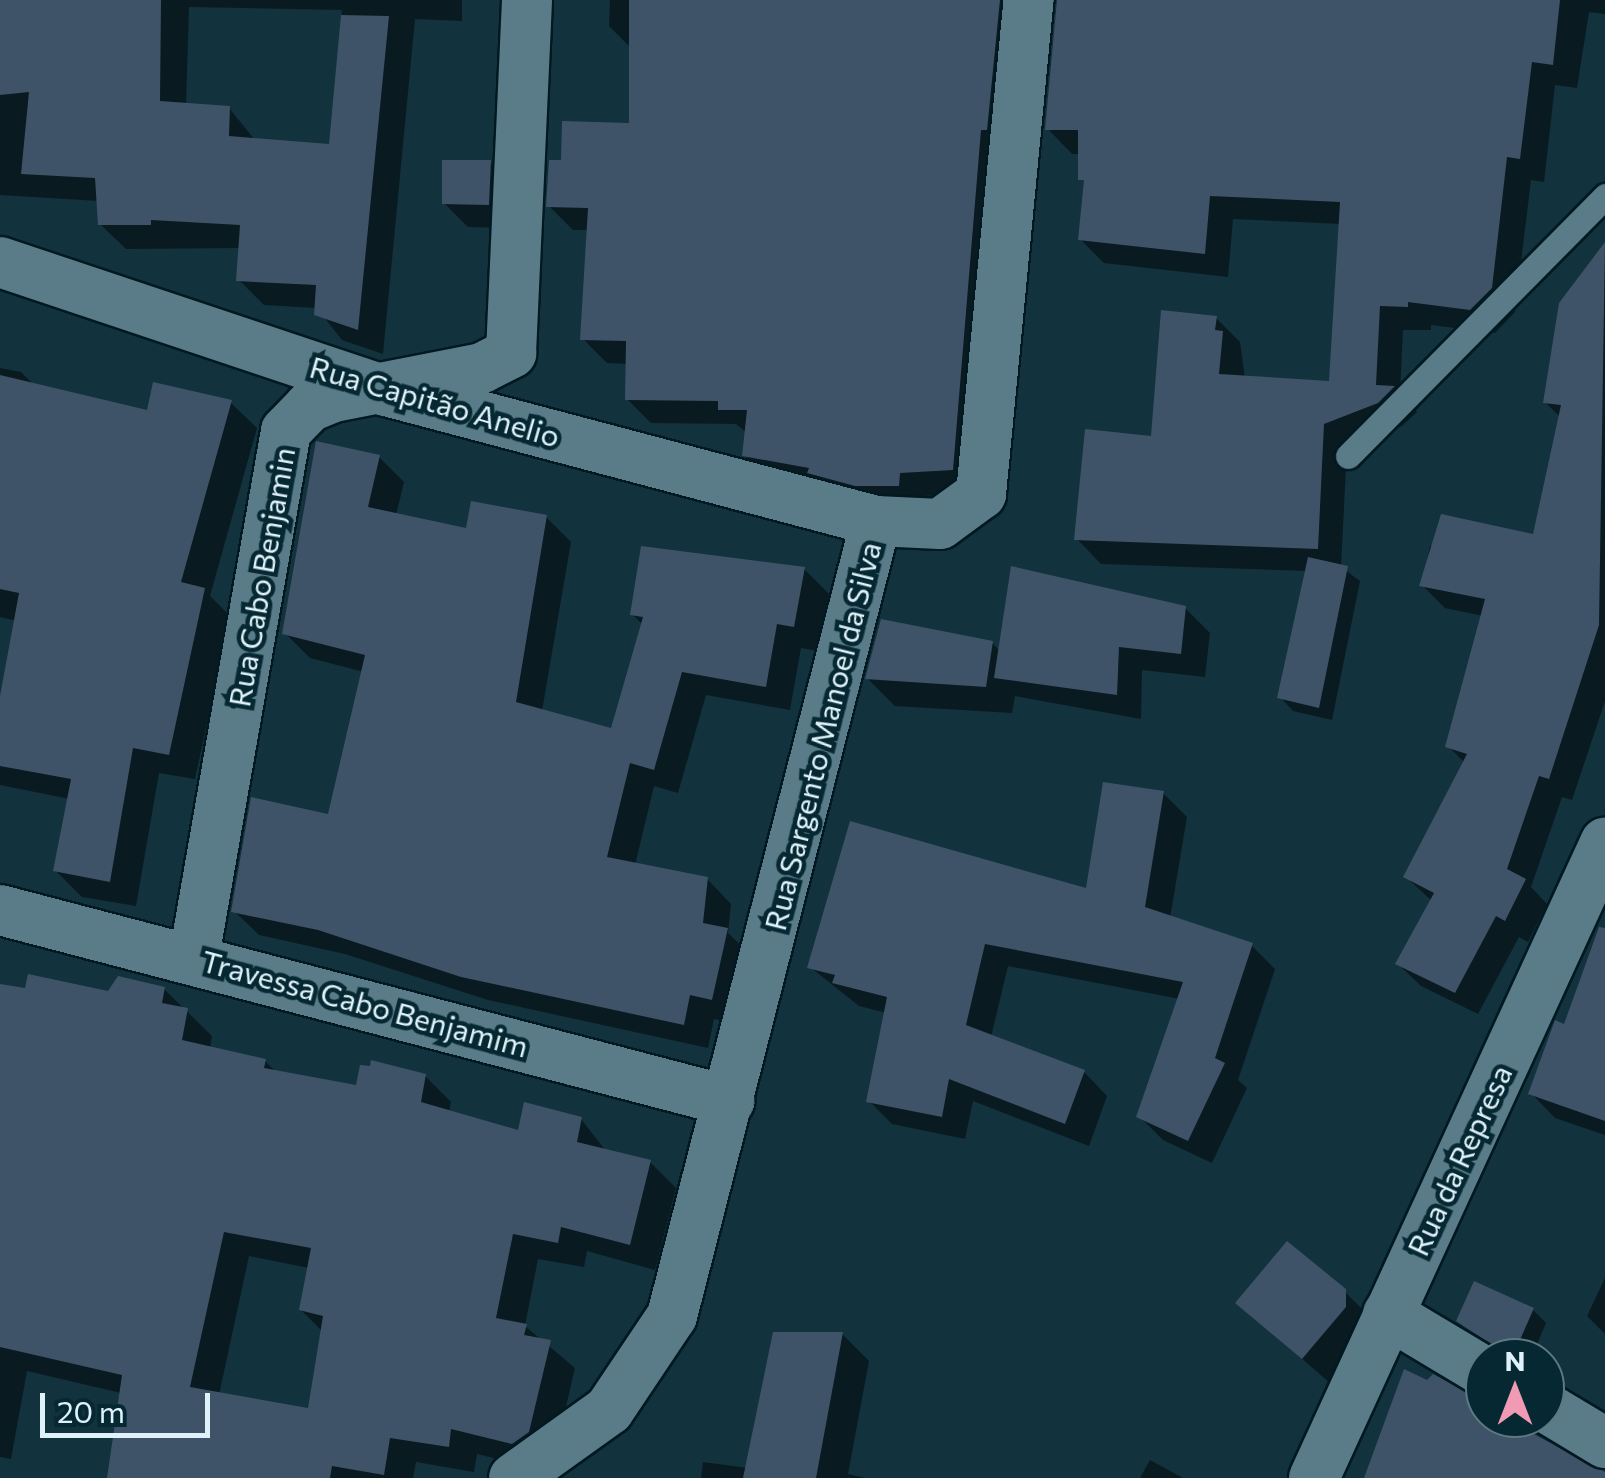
<!DOCTYPE html>
<html>
<head>
<meta charset="utf-8">
<style>
  body { margin:0 }
  #map { position:relative; width:1605px; height:1478px; overflow:hidden; background:#12323d; font-family:Commissioner,sans-serif }
  div>[style] { position:absolute }
  [style*='--x'] { left:calc(var(--x)*1px); top:calc(var(--y)*1px); width:calc(var(--w)*1px); rotate:calc(var(--a)*1deg) }
  .shadow>* { inset:0; background:#0007 }
  .building>* { inset:0; background:#3f5368 }
  .roads { filter:drop-shadow(2px 0 #021921) drop-shadow(-2px 0 #021921) drop-shadow(0 2px #021921) drop-shadow(0 -2px #021921) }
  .lane>* { height:25px; margin:-12.5px; padding:0 12.5px; transform-origin:12.5px; border-radius:12.5px; background:#5a7c88 }
  .street>* { height:50px; margin:-25px; padding:0 25px; transform-origin:25px; border-radius:25px; background:#5a7c88 }
  span { translate:-50% -50%; white-space:nowrap; text-align:center; line-height:1.15; -webkit-text-stroke:9px #062833; paint-order:stroke }
  .street-label { font-size:30px; color:#dff2f9 }
  .north { position:absolute; left:1465px; top:1338px; width:100px; height:100px; box-sizing:border-box; background:#062833; border:2px solid #5d7982; border-radius:50%; rotate:0deg; font-size:28px; font-weight:700; line-height:40px; text-align:center; color:#dff2f9 }
  .north::after { content:''; display:block; margin:auto; width:35px; height:45px; background:#f09ab4; clip-path:polygon(50% 0,100% 100%,50% 72%,0 100%) }
  .scale { position:absolute; left:40px; top:1393px; width:170px; height:45px; box-sizing:border-box; border:5px solid #dff2f9; border-top:0; padding-left:12px; font-size:30px; line-height:35px; white-space:nowrap; color:#dff2f9; -webkit-text-stroke:8px #062833; paint-order:stroke }
</style>
</head>
<body>
<div id="map">
  <div class="shadow">
    <i style="clip-path:polygon(evenodd,0 0,462px 0,462px 21px,415px 19px,383px 354px,342px 340px,317px 308px,264px 305px,239px 280px,241px 248px,126px 249px,100px 224px,99px 201px,0 195px,0 0,189px 7px,342px 10px,331px 146px,255px 140px,229px 108px,186px 105px,189px 7px)"></i>
    <i style="clip-path:polygon(610px 0,1013px 0,976px 493px,923px 496px,922px 509px,768px 479px,744px 455px,747px 433px,736px 424px,651px 423px,627px 399px,628px 364px,607px 363px,583px 339px,589px 230px,573px 230px,549px 206px,563px 162px,631px 126px,631px 48px,609px 26px)"></i>
    <i style="clip-path:polygon(1058px 0,1605px 0,1605px 14px,1589px 12px,1577px 88px,1555px 85px,1544px 182px,1531px 180px,1515px 312px,1495px 333px,1431px 325px,1431px 330px,1403px 330px,1400px 394px,1417px 412px,1402px 426px,1347px 448px,1341px 567px,1360px 581px,1332px 720px,1293px 711px,1280px 697px,1307px 571px,1101px 564px,1077px 539px,1153px 439px,1216px 318px,1240px 342px,1245px 378px,1331px 384px,1341px 224px,1233px 219px,1228px 277px,1104px 263px,1080px 239px,1086px 185px,1080px 154px,1072px 154px,1048px 129px)"></i>
    <i style="clip-path:polygon(490px 162px,514px 186px,512px 228px,468px 227px,444px 203px)"></i>
    <i style="clip-path:polygon(1605px 245px,1605px 701px,1572px 800px,1562px 797px,1531px 887px,1547px 904px,1528px 942px,1519px 937px,1478px 1014px,1421px 986px,1398px 964px,1432px 901px,1406px 877px,1465px 763px,1448px 746px,1483px 616px,1445px 608px,1422px 585px,1430px 546px,1535px 537px,1561px 418px,1545px 402px,1561px 304px)"></i>
    <i style="clip-path:polygon(0 368px,21px 372px,36px 387px,149px 413px,231px 403px,257px 428px,210px 596px,230px 616px,195px 779px,159px 773px,136px 906px,82px 897px,56px 871px,70px 799px,0 785px,0 710px,17px 621px,0 617px)"></i>
    <i style="clip-path:polygon(379px 457px,404px 482px,396px 515px,468px 531px,546px 517px,571px 542px,542px 711px,613px 731px,643px 625px,632px 614px,804px 569px,829px 594px,818px 651px,801px 648px,790px 710px,706px 695px,678px 793px,654px 786px,635px 865px,707px 879px,731px 904px,728px 933px,751px 955px,736px 1023px,714px 1019px,708px 1048px,488px 1000px,345px 954px,259px 935px,234px 911px,330px 817px,364px 672px,310px 658px,285px 633px)"></i>
    <i style="clip-path:polygon(1185px 608px,1210px 633px,1205px 677px,1142px 670px,1141px 719px,1015px 696px,1012px 713px,895px 706px,868px 679px,992px 643px,1000px 651px)"></i>
    <i style="clip-path:polygon(1163px 793px,1187px 817px,1170px 918px,1252px 946px,1275px 969px,1238px 1080px,1247px 1088px,1212px 1163px,1163px 1140px,1139px 1116px,1180px 999px,1008px 966px,991px 1037px,1084px 1072px,1107px 1096px,1089px 1146px,973px 1101px,965px 1139px,892px 1124px,869px 1101px,887px 1013px,859px 1006px,810px 967px,1088px 891px)"></i>
    <i style="clip-path:polygon(1605px 943px,1605px 1135px,1555px 1118px,1531px 1093px)"></i>
    <i style="clip-path:polygon(evenodd,0 986px,109px 994px,164px 989px,212px 1036px,210px 1049px,265px 1061px,277px 1073px,358px 1088px,425px 1076px,451px 1102px,449px 1113px,520px 1133px,581px 1119px,606px 1151px,650px 1162px,676px 1188px,655px 1270px,587px 1251px,584px 1267px,538px 1259px,525px 1326px,575px 1368px,554px 1458px,539px 1469px,477px 1454px,474px 1472px,416px 1462px,413px 1478px,109px 1478px,121px 1393px,27px 1371px,11px 1459px,0 1457px,0 986px,249px 1256px,309px 1268px,301px 1310px,323px 1332px,310px 1411px,219px 1395px,249px 1256px)"></i>
    <i style="clip-path:polygon(1605px 1278px,1605px 1334px,1587px 1316px)"></i>
    <i style="clip-path:polygon(1344px 1291px,1372px 1319px,1331px 1384px,1238px 1303px)"></i>
    <i style="clip-path:polygon(1533px 1310px,1546px 1323px,1531px 1358px,1506px 1358px,1459px 1321px)"></i>
    <i style="clip-path:polygon(842px 1334px,869px 1361px,848px 1474px,865px 1478px,701px 1478px,703px 1462px,748px 1468px)"></i>
    <i style="clip-path:polygon(1150px 1460px,1183px 1478px,1140px 1478px)"></i>
  </div>
  <div class="building">
    <i style="clip-path:polygon(0 0,161px 0,160px 101px,230px 106px,229px 136px,329px 144px,341px 15px,389px 16px,358px 330px,314px 315px,316px 285px,236px 281px,240px 225px,151px 220px,151px 225px,98px 225px,95px 178px,21px 174px,29px 92px,0 95px)"></i>
    <i style="clip-path:polygon(629px 0,1000px 0,987px 130px,981px 130px,953px 470px,900px 473px,899px 486px,855px 486px,807px 473px,809px 468px,742px 456px,747px 410px,718px 410px,718px 401px,625px 400px,626px 341px,580px 340px,588px 208px,546px 207px,549px 160px,561px 160px,562px 121px,629px 123px)"></i>
    <i style="clip-path:polygon(1057px 0,1560px 0,1553px 65px,1532px 62px,1520px 159px,1507px 157px,1492px 288px,1470px 310px,1408px 302px,1408px 307px,1380px 306px,1376px 385px,1395px 386px,1378px 403px,1324px 424px,1318px 549px,1074px 540px,1085px 429px,1151px 436px,1161px 310px,1217px 316px,1215px 330px,1223px 331px,1219px 374px,1329px 381px,1340px 202px,1210px 196px,1205px 254px,1078px 240px,1084px 180px,1078px 180px,1078px 130px,1045px 130px)"></i>
    <i style="clip-path:polygon(442px 160px,491px 160px,489px 205px,442px 204px)"></i>
    <i style="clip-path:polygon(1605px 242px,1599px 625px,1549px 779px,1539px 776px,1507px 869px,1526px 879px,1505px 921px,1496px 916px,1455px 993px,1395px 964px,1434px 893px,1403px 877px,1467px 754px,1445px 747px,1485px 599px,1419px 586px,1441px 514px,1533px 534px,1561px 405px,1543px 403px,1559px 303px)"></i>
    <i style="clip-path:polygon(0 375px,147px 410px,153px 382px,232px 400px,181px 582px,205px 588px,169px 755px,133px 748px,110px 882px,53px 871px,71px 779px,0 766px,0 696px,19px 593px,0 589px)"></i>
    <i style="clip-path:polygon(316px 441px,380px 455px,368px 507px,466px 528px,471px 501px,547px 515px,516px 702px,611px 728px,643px 617px,630px 615px,641px 546px,805px 567px,794px 627px,777px 624px,766px 687px,682px 672px,654px 770px,630px 763px,607px 857px,708px 877px,703px 923px,728px 928px,712px 1000px,690px 995px,684px 1025px,461px 977px,318px 930px,231px 912px,251px 797px,328px 814px,365px 655px,282px 634px)"></i>
    <i style="clip-path:polygon(1308px 557px,1348px 566px,1319px 708px,1277px 698px)"></i>
    <i style="clip-path:polygon(1011px 566px,1186px 606px,1181px 654px,1119px 647px,1117px 695px,994px 678px)"></i>
    <i style="clip-path:polygon(881px 619px,993px 641px,986px 687px,865px 679px)"></i>
    <i style="clip-path:polygon(1103px 782px,1164px 791px,1145px 907px,1253px 943px,1215px 1058px,1225px 1063px,1188px 1141px,1136px 1117px,1183px 982px,985px 944px,966px 1025px,1085px 1070px,1065px 1124px,949px 1079px,942px 1117px,866px 1102px,887px 997px,832px 983px,835px 975px,807px 968px,850px 821px,1086px 888px)"></i>
    <i style="clip-path:polygon(1599px 927px,1605px 928px,1605px 1121px,1528px 1094px,1555px 1020px,1564px 1024px)"></i>
    <i style="clip-path:polygon(evenodd,28px 974px,108px 991px,118px 976px,165px 987px,162px 1003px,188px 1008px,182px 1040px,266px 1059px,264px 1068px,356px 1085px,360px 1065px,370px 1066px,371px 1060px,426px 1074px,421px 1102px,518px 1130px,524px 1102px,582px 1117px,577px 1142px,651px 1160px,630px 1245px,561px 1227px,558px 1243px,513px 1234px,496px 1318px,527px 1324px,524px 1335px,551px 1340px,529px 1432px,512px 1444px,451px 1429px,449px 1447px,390px 1438px,384px 1475px,332px 1466px,330px 1478px,107px 1478px,122px 1375px,0 1347px,0 984px,25px 988px,28px 974px,224px 1232px,311px 1248px,299px 1310px,323px 1316px,308px 1408px,190px 1387px,224px 1232px)"></i>
    <i style="clip-path:polygon(1287px 1241px,1346px 1289px,1346px 1307px,1302px 1359px,1235px 1303px)"></i>
    <i style="clip-path:polygon(1474px 1281px,1534px 1308px,1512px 1358px,1456px 1321px)"></i>
    <i style="clip-path:polygon(773px 1332px,843px 1332px,816px 1478px,743px 1478px)"></i>
    <i style="clip-path:polygon(1404px 1369px,1427px 1380px,1433px 1374px,1485px 1401px,1485px 1418px,1519px 1418px,1530px 1432px,1605px 1472px,1605px 1478px,1364px 1478px)"></i>
  </div>
  <div class="roads">
    <div class="lane">
      <i style="--x:1348;--y:456;--w:366;--a:-45.3"></i>
    </div>
    <div class="street">
      <i style="--x:0;--y:262;--w:407;--a:18.5"></i>
      <i style="--x:386;--y:391;--w:507;--a:14.86"></i>
      <i style="--x:0;--y:910;--w:754;--a:14.68"></i>
      <i style="--x:194;--y:957;--w:534;--a:-80.08"></i>
      <i style="--x:286;--y:431;--w:33;--a:-46"></i>
      <i style="--x:309;--y:407;--w:27;--a:-22"></i>
      <i style="--x:334;--y:397;--w:151;--a:-11.1"></i>
      <i style="--x:482;--y:368;--w:33;--a:-27"></i>
      <i style="--x:511;--y:353;--w:353;--a:-87.4"></i>
      <i style="--x:1388;--y:1314;--w:113;--a:30.9"></i>
      <i style="--x:1545;--y:1407;--w:70;--a:31"></i>
      <i style="--x:514;--y:1478;--w:117;--a:-35.6"></i>
      <i style="--x:609;--y:1410;--w:113;--a:-56.2"></i>
      <i style="--x:672;--y:1316;--w:821;--a:-75.61"></i>
      <i style="--x:876;--y:521;--w:64;--a:2.7"></i>
      <i style="--x:940;--y:524;--w:51;--a:-36.2"></i>
      <i style="--x:981;--y:494;--w:496;--a:-84.5"></i>
      <i style="--x:1314;--y:1478;--w:699;--a:-65.38"></i>
    </div>
  </div>
  <div class="street-label">
    <span style="left:435px;top:401px;rotate:16deg">Rua Capitão Anelio</span>
    <span style="left:261px;top:577px;rotate:-80deg">Rua Cabo Benjamin</span>
    <span style="left:822px;top:736px;rotate:-76deg">Rua Sargento Manoel da Silva</span>
    <span style="left:365px;top:1003px;rotate:15deg">Travessa Cabo Benjamim</span>
    <span style="left:1459px;top:1160px;rotate:-65deg">Rua da Represa</span>
  </div>
  <div class="north">N</div>
  <div class="scale">20 m</div>
</div>
</body>
</html>
